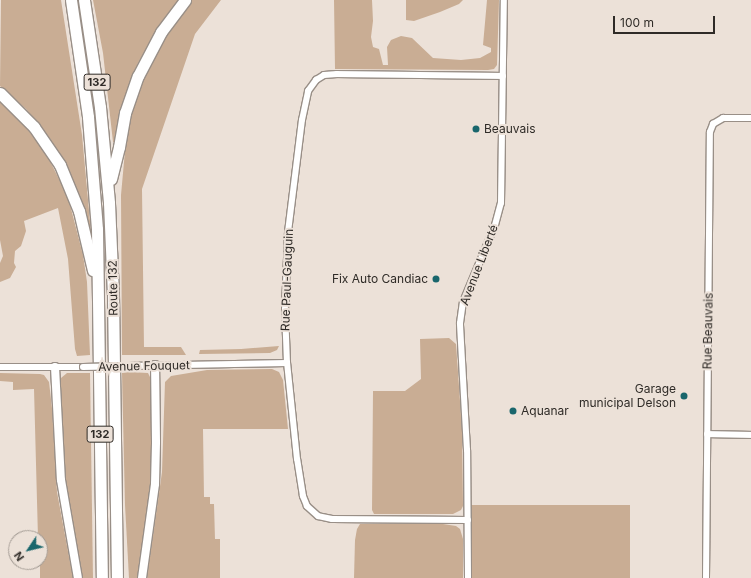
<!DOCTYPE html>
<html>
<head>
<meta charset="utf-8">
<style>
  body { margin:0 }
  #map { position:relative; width:751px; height:578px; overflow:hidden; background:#ece1d8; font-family:Inter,sans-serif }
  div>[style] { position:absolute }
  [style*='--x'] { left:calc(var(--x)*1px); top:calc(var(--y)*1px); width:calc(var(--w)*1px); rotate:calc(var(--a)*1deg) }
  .green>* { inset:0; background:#c9ad94 }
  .roads { filter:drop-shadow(1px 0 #998f87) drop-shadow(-1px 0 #998f87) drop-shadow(0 1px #998f87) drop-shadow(0 -1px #998f87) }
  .minor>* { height:6px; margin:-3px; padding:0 3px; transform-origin:3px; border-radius:3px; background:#fff }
  .tertiary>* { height:8px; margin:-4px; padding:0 4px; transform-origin:4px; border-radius:4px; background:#fff }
  .motorway>* { height:11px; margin:-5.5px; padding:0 5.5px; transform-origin:5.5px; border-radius:5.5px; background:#fff }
  .bridges { filter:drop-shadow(1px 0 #998f87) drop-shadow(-1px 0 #998f87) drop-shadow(0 1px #998f87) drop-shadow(0 -1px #998f87) }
  .minor-bridge>* { height:6px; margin:-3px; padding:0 3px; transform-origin:3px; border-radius:3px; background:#fff }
  .dots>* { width:11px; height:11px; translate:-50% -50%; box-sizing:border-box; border:2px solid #ece1d8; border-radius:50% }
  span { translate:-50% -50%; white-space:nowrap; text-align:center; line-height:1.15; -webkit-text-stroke:4px #ece1d8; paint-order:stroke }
  .shield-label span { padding:1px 3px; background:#ece1d8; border:1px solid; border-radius:3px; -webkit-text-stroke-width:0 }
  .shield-label { font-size:11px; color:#2f2b27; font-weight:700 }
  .poi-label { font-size:12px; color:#2f2b27 }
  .left { translate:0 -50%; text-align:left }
  .right { translate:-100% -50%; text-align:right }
  .street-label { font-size:12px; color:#2f2b27 }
  .north { position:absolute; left:8px; top:530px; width:40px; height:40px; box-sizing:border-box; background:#ece1d8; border:1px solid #a09891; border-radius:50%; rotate:235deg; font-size:11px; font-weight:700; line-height:16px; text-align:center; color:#2f2b27 }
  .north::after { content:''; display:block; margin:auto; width:14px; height:18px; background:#19666c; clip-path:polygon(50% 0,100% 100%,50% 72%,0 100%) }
  .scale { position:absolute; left:613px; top:16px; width:102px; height:18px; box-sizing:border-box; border:2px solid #2f2b27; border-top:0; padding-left:5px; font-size:12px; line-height:14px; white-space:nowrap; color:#2f2b27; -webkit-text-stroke:3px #ece1d8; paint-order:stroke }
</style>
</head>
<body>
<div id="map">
  <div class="green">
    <i style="clip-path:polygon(1px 0,61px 0,82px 135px,91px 232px,88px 233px,41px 128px,26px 109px,0 86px)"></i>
    <i style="clip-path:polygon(93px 0,180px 0,151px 40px,138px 63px,129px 87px,116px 142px,113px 142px,103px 53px)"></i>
    <i style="clip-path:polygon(192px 0,221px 0,195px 34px,142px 189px,144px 347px,181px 347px,186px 355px,122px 355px,121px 195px,127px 129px,141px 82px,151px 60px,173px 25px)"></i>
    <i style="clip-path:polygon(334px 0,372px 0,373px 21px,371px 37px,373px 47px,379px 49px,383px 65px,388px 65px,387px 47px,391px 40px,401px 36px,412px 38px,433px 58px,461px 60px,480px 58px,491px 52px,491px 48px,483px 45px,487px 0,499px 0,497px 65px,494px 69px,488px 70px,335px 69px)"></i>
    <i style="clip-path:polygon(406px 0,463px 0,459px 4px,440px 12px,414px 21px,406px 20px)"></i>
    <i style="clip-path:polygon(0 102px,28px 130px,39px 144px,50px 161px,68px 197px,83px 255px,87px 282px,90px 355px,77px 356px,75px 349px,68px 259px,58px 208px,24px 221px,26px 231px,21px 246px,15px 251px,14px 263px,16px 267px,10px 278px,0 282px,0 263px,3px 256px,0 240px)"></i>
    <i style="clip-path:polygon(449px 338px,456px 344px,458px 372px,462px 430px,463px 506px,461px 510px,453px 514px,374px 514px,372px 510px,373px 391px,405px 391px,421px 379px,420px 339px)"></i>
    <i style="clip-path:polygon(279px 346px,277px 350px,270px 353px,199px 354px,200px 350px,241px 349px)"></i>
    <i style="clip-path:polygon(272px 369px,279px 372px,283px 380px,288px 429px,203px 429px,204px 497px,210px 497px,210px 504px,214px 504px,215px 539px,220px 539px,220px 578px,147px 578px,162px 472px,165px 382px,171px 376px,207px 370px)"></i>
    <i style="clip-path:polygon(128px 372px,148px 373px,152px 381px,152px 489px,139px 578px,129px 578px,125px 505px,122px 373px)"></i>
    <i style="clip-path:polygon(0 373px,40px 374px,44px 375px,49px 382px,52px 408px,57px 492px,73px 578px,40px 578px,40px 538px,38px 538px,34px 389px,13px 390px,13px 382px,0 381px)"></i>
    <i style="clip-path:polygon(67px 373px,90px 373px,93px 578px,80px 578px,66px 502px,62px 449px,60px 381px,61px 378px)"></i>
    <i style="clip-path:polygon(471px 505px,630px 505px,630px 578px,471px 578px)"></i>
    <i style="clip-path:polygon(360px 524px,443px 524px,456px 526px,460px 529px,463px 539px,463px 578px,354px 578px,355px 540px,357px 529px)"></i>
  </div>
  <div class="roads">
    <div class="minor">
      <i style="--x:129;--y:366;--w:158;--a:-1.1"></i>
      <i style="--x:0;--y:367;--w:83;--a:0"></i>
      <i style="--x:707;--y:434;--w:44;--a:1.3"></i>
      <i style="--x:468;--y:520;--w:136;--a:-179.6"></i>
      <i style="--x:332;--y:519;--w:14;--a:-168"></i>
      <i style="--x:318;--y:516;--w:15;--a:-138"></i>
      <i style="--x:307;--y:506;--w:11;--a:-112"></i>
      <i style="--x:303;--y:496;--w:37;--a:-99"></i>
      <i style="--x:297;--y:459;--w:97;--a:-95.9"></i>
      <i style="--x:287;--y:363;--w:53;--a:-92.2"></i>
      <i style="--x:285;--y:310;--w:78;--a:-87.8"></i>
      <i style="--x:288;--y:232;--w:113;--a:-82.9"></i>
      <i style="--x:302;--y:120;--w:30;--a:-78"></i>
      <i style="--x:308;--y:91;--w:14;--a:-54"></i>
      <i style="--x:316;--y:80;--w:9;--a:-32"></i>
      <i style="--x:324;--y:75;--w:13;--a:-4"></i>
      <i style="--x:337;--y:74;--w:166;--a:0.7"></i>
      <i style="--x:468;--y:578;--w:128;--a:-90.4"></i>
      <i style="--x:467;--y:450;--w:127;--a:-93.2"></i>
      <i style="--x:460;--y:323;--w:21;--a:-82"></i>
      <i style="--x:463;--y:302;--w:83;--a:-67.4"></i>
      <i style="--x:495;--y:225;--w:23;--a:-75"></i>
      <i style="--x:501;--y:203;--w:203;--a:-89.2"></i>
      <i style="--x:706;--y:578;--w:446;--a:-89.5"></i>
      <i style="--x:710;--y:132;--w:9;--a:-69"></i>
      <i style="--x:713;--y:124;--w:12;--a:-31"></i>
      <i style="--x:723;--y:118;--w:28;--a:0"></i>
    </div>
    <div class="tertiary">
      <i style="--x:55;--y:367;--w:113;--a:87"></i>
      <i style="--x:61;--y:480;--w:99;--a:80.2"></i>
      <i style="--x:142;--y:578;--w:95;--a:-82.1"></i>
      <i style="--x:155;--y:484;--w:42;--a:-88.6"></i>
      <i style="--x:156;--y:442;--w:77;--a:-90.7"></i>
    </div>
    <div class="motorway">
      <i style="--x:71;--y:0;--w:118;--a:81.7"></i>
      <i style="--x:88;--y:117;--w:112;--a:85.4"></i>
      <i style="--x:97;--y:229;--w:349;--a:89.2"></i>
      <i style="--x:84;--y:0;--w:108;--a:81.5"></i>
      <i style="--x:100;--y:107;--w:96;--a:84.6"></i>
      <i style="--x:109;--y:203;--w:92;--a:87.5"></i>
      <i style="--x:113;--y:295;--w:283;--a:89.2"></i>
      <i style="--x:0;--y:93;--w:48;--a:45"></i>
      <i style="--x:34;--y:127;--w:46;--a:55.6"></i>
      <i style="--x:60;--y:165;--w:50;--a:67.6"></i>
      <i style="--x:79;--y:211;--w:61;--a:76.7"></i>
      <i style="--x:111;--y:179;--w:33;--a:-76"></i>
      <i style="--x:119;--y:147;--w:35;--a:-80"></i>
      <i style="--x:125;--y:113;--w:39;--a:-71"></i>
      <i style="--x:138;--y:76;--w:50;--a:-62.4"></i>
      <i style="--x:161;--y:32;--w:40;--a:-53"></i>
    </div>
  </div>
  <div class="bridges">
    <div class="minor-bridge">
      <i style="--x:83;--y:367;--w:46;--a:-1.2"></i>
    </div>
  </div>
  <div class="dots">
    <i style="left:476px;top:129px;background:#19666c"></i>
    <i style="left:436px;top:279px;background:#19666c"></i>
    <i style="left:684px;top:396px;background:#19666c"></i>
    <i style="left:513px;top:411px;background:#19666c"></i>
  </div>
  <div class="shield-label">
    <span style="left:97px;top:82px">132</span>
    <span style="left:100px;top:434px">132</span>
  </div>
  <div class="poi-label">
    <span class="left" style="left:484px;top:129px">Beauvais</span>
    <span class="right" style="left:428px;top:279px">Fix Auto Candiac</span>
    <span class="right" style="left:676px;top:396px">Garage<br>municipal Delson</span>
    <span class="left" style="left:521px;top:411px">Aquanar</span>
  </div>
  <div class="street-label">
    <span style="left:479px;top:265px;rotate:-69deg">Avenue Liberté</span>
    <span style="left:287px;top:280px;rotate:-88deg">Rue Paul-Gauguin</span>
    <span style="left:113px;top:288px;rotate:-91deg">Route 132</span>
    <span style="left:708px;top:331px;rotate:-89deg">Rue Beauvais</span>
    <span style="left:144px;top:366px;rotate:-1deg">Avenue Fouquet</span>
  </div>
  <div class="north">N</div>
  <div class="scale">100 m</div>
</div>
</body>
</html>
